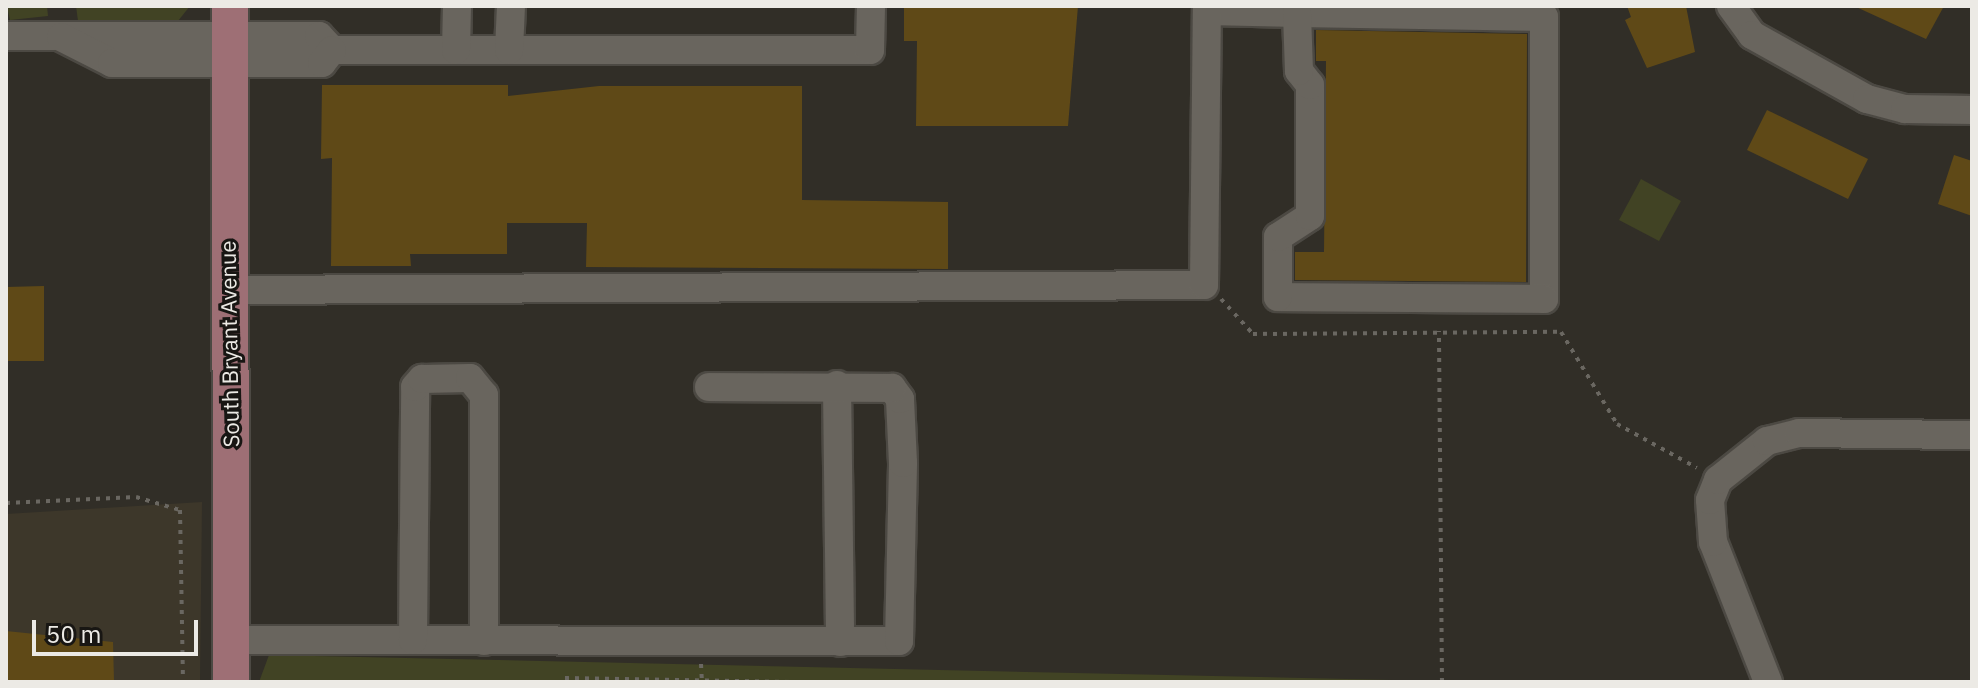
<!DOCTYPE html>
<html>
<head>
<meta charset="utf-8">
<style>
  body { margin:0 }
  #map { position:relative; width:1978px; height:688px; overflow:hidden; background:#312e27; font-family:"IBM Plex Sans",sans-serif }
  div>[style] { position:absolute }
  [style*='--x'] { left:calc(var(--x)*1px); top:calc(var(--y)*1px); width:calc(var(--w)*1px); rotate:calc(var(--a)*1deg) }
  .built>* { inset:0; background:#3d372a }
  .green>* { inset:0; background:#414324 }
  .building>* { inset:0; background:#5f4917 }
  .path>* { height:4px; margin-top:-2px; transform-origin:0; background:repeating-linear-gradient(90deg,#6a6761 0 4px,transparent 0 10px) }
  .roads { filter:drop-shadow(2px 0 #4c4943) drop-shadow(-2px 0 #4c4943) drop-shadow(0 2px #4c4943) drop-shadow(0 -2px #4c4943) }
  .minor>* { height:28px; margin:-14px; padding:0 14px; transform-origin:14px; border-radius:14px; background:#69655e }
  .major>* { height:36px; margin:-18px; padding:0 18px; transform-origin:18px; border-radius:18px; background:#9e6f75 }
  span { translate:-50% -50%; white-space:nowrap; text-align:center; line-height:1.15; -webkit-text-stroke:6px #181613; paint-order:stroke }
  .street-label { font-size:22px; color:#eceae5 }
  .frame { position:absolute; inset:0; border:8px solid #eceae5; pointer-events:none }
  .scale { position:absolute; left:32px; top:620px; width:166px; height:36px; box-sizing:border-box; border:4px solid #eceae5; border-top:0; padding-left:10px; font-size:24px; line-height:28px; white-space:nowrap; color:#eceae5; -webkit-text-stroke:6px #181613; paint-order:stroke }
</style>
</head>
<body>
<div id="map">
  <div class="built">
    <i style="clip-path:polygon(202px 502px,200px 682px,6px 682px,6px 514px)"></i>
  </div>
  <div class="green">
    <i style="clip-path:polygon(7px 6px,47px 6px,48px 16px,10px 20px)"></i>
    <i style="clip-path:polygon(76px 6px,190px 6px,178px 21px,78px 21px)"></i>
    <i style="clip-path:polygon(1641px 179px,1681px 201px,1659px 241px,1619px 220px)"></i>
    <i style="clip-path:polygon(269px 655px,1481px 682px,259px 682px)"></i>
  </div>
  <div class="building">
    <i style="clip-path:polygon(904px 6px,1078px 6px,1068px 126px,916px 126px,917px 41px,904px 41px)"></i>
    <i style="clip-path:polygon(1627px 6px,1686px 6px,1695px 52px,1647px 68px,1625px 20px,1631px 17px)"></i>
    <i style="clip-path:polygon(1854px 6px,1944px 6px,1926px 39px)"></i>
    <i style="clip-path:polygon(1316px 30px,1527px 34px,1526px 282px,1295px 280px,1295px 252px,1324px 252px,1326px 61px,1316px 61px)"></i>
    <i style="clip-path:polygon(322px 85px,508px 85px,508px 96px,599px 86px,802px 86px,802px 200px,948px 202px,948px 269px,586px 267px,587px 223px,507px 223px,507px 254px,410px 254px,411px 266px,331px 266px,332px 158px,321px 159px)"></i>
    <i style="clip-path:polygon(1767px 110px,1868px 159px,1848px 199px,1747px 150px)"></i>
    <i style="clip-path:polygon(1954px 155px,1972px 161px,1972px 216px,1938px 204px)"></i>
    <i style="clip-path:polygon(44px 286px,44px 361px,6px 361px,6px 287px)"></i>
    <i style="clip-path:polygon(6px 631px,113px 642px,114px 681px,6px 681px)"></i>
  </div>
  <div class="path">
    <i style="--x:1221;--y:299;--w:47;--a:47.6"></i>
    <i style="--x:1253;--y:334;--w:308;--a:-0.4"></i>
    <i style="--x:1561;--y:332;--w:108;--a:58.7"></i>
    <i style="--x:1617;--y:424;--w:91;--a:28.8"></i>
    <i style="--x:6;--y:503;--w:130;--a:-2.6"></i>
    <i style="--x:136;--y:497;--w:46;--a:16.5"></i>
    <i style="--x:180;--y:510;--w:172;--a:89"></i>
    <i style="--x:701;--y:664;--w:18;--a:87"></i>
    <i style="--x:565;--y:678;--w:226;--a:1"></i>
    <i style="--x:1432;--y:682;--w:10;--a:0"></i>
    <i style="--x:1442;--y:682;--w:351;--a:-90.5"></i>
  </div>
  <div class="roads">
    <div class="minor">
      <i style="--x:1731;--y:6;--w:36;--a:54"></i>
      <i style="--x:1752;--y:35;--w:132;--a:29.1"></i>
      <i style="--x:1867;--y:99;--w:39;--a:15"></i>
      <i style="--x:1905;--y:109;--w:67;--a:0.9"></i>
      <i style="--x:1207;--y:11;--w:90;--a:1.3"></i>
      <i style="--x:1297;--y:13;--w:247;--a:0.9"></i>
      <i style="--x:1544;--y:17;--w:282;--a:90"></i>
      <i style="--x:1544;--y:299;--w:266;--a:-179.6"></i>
      <i style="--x:1278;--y:297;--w:60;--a:-90"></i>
      <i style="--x:1278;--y:237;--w:38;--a:-33"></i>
      <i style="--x:1310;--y:216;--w:131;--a:-90"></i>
      <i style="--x:1310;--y:85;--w:18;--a:-128"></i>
      <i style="--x:1299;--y:71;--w:58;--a:-92"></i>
      <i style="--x:6;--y:36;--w:313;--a:0"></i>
      <i style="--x:319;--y:36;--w:19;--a:47"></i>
      <i style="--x:332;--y:50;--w:538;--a:0"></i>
      <i style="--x:870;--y:50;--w:44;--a:-88.7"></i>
      <i style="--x:61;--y:37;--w:57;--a:27"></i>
      <i style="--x:112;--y:63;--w:210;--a:0"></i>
      <i style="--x:322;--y:63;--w:16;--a:-52"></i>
      <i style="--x:456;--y:50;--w:44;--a:-88.7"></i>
      <i style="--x:509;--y:50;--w:44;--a:-87.4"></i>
      <i style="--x:228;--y:290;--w:976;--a:-0.29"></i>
      <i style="--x:1204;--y:285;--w:279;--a:-89.4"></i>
      <i style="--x:837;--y:385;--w:257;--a:89.3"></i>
      <i style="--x:231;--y:640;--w:668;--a:0.09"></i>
      <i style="--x:899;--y:641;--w:178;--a:-88.7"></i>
      <i style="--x:903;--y:463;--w:64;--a:-92.7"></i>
      <i style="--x:900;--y:399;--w:14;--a:-126"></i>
      <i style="--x:892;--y:388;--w:183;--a:-179.7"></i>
      <i style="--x:413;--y:640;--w:253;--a:-89.5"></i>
      <i style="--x:415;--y:387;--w:11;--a:-49"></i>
      <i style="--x:422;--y:379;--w:48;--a:-1.2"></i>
      <i style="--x:470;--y:378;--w:22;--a:51"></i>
      <i style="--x:484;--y:395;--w:246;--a:90"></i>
      <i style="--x:1768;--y:682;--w:150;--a:-111.4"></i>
      <i style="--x:1713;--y:542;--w:42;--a:-94.1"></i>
      <i style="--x:1710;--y:500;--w:22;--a:-68"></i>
      <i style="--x:1718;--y:480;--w:63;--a:-38.5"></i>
      <i style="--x:1767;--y:441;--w:33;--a:-14"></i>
      <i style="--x:1799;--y:433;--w:173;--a:0.7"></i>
    </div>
    <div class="major">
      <i style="--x:230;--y:6;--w:676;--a:89.92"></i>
    </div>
  </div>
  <div class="street-label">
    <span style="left:229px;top:344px;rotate:-91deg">South Bryant Avenue</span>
  </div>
  <div class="frame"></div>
  <div class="scale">50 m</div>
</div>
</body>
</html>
